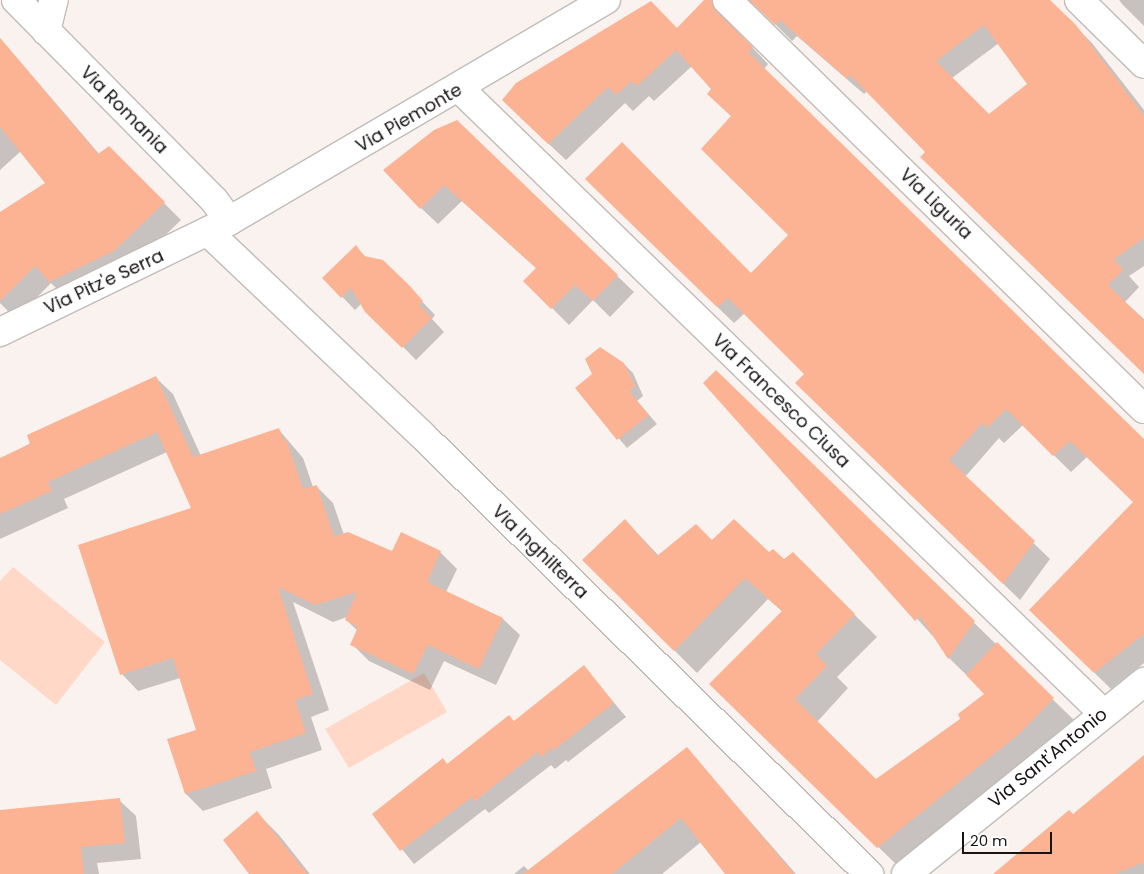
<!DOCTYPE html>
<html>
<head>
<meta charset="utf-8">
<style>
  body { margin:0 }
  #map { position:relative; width:1144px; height:874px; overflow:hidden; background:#f9f2ef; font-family:Poppins,sans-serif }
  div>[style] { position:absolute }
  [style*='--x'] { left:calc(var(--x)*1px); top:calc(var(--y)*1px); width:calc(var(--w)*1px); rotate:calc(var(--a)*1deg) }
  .green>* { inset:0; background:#ffd8c7 }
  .shadow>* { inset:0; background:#0003 }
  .building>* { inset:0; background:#fcb393 }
  .roads { filter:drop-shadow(1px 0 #c2bcb9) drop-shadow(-1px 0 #c2bcb9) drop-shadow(0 1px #c2bcb9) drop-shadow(0 -1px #c2bcb9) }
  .minor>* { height:28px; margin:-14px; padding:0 14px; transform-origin:14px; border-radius:14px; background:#fff }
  span { translate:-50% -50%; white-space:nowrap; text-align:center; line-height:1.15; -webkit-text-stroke:4.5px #fff; paint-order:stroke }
  .street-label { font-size:18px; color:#171413 }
  .scale { position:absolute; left:962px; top:832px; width:90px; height:22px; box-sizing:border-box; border:2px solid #171413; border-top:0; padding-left:6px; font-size:15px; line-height:18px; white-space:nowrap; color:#171413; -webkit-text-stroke:4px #fff; paint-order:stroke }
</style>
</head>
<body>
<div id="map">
  <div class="green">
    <i style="clip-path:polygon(13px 567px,105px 642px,56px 705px,0 660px,0 581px)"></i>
    <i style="clip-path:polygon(424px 673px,447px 712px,349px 768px,325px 729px)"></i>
  </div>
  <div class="shadow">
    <i style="clip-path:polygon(evenodd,706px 0,1049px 0,1092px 43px,1144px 110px,1144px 266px,1129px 276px,1139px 287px,1125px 302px,1144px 319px,1144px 374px,867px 91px,864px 94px,797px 36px,792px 41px,756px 5px,740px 1px,732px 5px,728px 22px,768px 64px,764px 69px,1144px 440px,1144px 663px,1111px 689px,1047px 626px,1134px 502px,1087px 457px,1071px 472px,1023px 425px,1004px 443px,999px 438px,965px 477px,1050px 559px,1020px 600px,814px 400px,806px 374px,745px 313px,734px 323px,603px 196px,751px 275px,789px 235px,732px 117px,708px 94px,713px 89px,692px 66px,654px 101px,649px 96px,633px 111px,625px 103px,566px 160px,520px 117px,677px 29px,706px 0,999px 43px,1029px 84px,989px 116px,952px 78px,999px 43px)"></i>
    <i style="clip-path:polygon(1119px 0,1144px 0,1144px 26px,1123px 5px)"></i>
    <i style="clip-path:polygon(0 38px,100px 155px,109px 148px,181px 220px,131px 268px,66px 298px,51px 283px,16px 319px,0 303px,0 214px,47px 183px,21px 151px,0 170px)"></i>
    <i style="clip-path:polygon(457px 122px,634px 292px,610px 317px,593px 300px,569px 325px,525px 281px,537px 269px,462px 201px,438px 224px,421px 208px)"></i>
    <i style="clip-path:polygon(356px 247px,367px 258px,396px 274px,435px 315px,432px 319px,444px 332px,416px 360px,361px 304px,355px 310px,324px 278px)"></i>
    <i style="clip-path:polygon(624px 364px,633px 373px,643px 396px,637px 401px,657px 424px,627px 448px,577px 388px)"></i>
    <i style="clip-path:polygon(716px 372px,1075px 721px,901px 869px,733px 706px,783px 612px,768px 599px,697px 673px,584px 560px,625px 520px,659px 556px,712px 542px,769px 553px,784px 561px,793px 554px,877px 637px,837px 677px,848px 688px,817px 722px,876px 780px,961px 719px,986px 694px,949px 658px,939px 643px,705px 383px)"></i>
    <i style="clip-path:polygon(156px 378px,173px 394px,201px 456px,279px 430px,303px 458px,313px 487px,316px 486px,333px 503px,344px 535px,392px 553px,440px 552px,457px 569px,446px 592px,503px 619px,520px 635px,496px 685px,444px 661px,430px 690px,369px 661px,352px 644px,358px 631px,346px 620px,347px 617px,333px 622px,293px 602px,329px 710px,311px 717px,322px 750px,266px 769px,272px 788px,203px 811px,186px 794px,169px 740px,197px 730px,180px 678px,138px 691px,122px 674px,192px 509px,167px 452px,64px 499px,68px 508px,0 539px,0 459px)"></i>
    <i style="clip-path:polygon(584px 667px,626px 717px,568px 762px,566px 760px,555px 769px,551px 765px,489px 813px,485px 809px,414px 864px,374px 815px,514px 722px)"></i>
    <i style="clip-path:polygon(687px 749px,796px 874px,726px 874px,701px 842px,662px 874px,514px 874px,524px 866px,529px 871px)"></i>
    <i style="clip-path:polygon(1144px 757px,1144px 874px,1012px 874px,1073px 816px)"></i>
    <i style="clip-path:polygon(119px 800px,136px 816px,141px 859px,97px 863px,99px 874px,0 874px,0 811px)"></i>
    <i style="clip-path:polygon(257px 813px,279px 835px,310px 874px,251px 874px)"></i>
  </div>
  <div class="building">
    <i style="clip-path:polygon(704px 0,712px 0,716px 11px,753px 47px,748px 52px,1144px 439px,1144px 634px,1094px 673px,1029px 610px,1133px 502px,1070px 441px,1053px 456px,1006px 409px,987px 428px,982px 423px,949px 460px,1035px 541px,1003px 584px,795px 383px,804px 374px,728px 298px,717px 307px,585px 179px,622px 142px,751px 273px,788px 235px,701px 149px,731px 116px,707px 94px,711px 89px,676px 50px,637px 86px,632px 81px,616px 95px,608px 87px,548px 144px,502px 100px,516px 83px,651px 1px,677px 28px)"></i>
    <i style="clip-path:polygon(evenodd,749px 0,1050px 0,1076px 25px,1144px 116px,1144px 238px,1114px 259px,1123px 270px,1108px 285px,1144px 320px,1144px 374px,920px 157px,925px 152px,850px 75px,847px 79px,780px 20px,775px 25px,749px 0,984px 25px,1027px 84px,989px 114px,936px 61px,984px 25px)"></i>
    <i style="clip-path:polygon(0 38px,98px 154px,109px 146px,165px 202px,114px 251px,49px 282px,35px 266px,0 301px,0 212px,45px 183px,0 127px)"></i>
    <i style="clip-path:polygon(457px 120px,618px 275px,593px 301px,575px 285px,551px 309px,523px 281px,536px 268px,444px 185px,420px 209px,383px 170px,434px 130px)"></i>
    <i style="clip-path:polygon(356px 245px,364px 256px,383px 260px,409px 285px,423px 301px,419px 305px,432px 318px,402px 348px,365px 312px,351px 288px,341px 298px,322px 278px)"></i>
    <i style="clip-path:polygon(600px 347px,624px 363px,635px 386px,629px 391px,649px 415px,617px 440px,575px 388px,592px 374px,585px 359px)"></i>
    <i style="clip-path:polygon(716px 370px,975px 621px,948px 659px,920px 616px,915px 621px,703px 383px)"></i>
    <i style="clip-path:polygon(156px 376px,193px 457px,279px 428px,284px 441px,286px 439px,303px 489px,317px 485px,334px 537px,348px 532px,392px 551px,401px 532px,441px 551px,427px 582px,503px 618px,479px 669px,428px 645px,413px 674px,350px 645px,358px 627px,345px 620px,357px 592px,315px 605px,278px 587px,313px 694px,295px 700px,306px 733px,250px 752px,256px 771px,185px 794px,167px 739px,196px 730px,173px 658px,120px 675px,78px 545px,191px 508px,157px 432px,48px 482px,52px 491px,0 514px,0 458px,30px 444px,27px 435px)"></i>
    <i style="clip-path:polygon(625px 519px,657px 556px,696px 524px,712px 540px,734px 519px,769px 552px,773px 549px,784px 559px,793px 552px,855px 614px,816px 654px,827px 666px,795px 699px,876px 779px,960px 719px,958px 714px,984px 694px,966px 675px,997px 642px,1054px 698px,1019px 734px,877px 848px,709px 684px,782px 611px,745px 578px,674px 651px,582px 560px)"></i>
    <i style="clip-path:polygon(584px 665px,614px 703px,554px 750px,552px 748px,541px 757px,537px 752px,475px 801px,472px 797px,400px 851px,372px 814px,443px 758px,447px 764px,509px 715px,514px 721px)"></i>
    <i style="clip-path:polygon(687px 747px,794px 874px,725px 874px,681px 818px,612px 874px,523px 874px)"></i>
    <i style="clip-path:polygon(1144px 755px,1144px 862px,1115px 874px,993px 874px,1069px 810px,1073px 814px)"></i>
    <i style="clip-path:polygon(120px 798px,125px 843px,81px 847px,84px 874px,0 874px,0 810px)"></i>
    <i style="clip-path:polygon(257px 811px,307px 874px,249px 874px,223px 840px)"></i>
  </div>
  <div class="roads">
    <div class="minor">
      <i style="--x:16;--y:0;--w:281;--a:45.3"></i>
      <i style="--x:214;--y:200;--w:26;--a:54"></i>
      <i style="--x:727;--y:0;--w:584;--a:44.45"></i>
      <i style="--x:1079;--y:0;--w:91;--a:44.6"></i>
      <i style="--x:46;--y:31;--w:32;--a:-76"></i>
      <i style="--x:460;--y:89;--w:896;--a:44.14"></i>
      <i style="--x:208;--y:232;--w:295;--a:43.5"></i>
      <i style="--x:422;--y:435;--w:627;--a:44.48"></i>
      <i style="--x:0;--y:332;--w:254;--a:-25.9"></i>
      <i style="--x:229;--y:221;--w:437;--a:-30.4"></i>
      <i style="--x:906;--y:874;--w:306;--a:-38.9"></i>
    </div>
  </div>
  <div class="street-label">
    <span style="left:124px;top:110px;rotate:45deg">Via Romania</span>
    <span style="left:409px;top:118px;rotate:-30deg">Via Piemonte</span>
    <span style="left:936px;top:204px;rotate:44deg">Via Liguria</span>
    <span style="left:104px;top:282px;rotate:-25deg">Via Pitz'e Serra</span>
    <span style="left:781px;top:401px;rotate:44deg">Via Francesco Ciusa</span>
    <span style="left:540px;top:552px;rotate:44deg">Via Inghilterra</span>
    <span style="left:1048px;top:758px;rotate:-39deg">Via Sant'Antonio</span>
  </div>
  <div class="scale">20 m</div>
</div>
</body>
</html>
